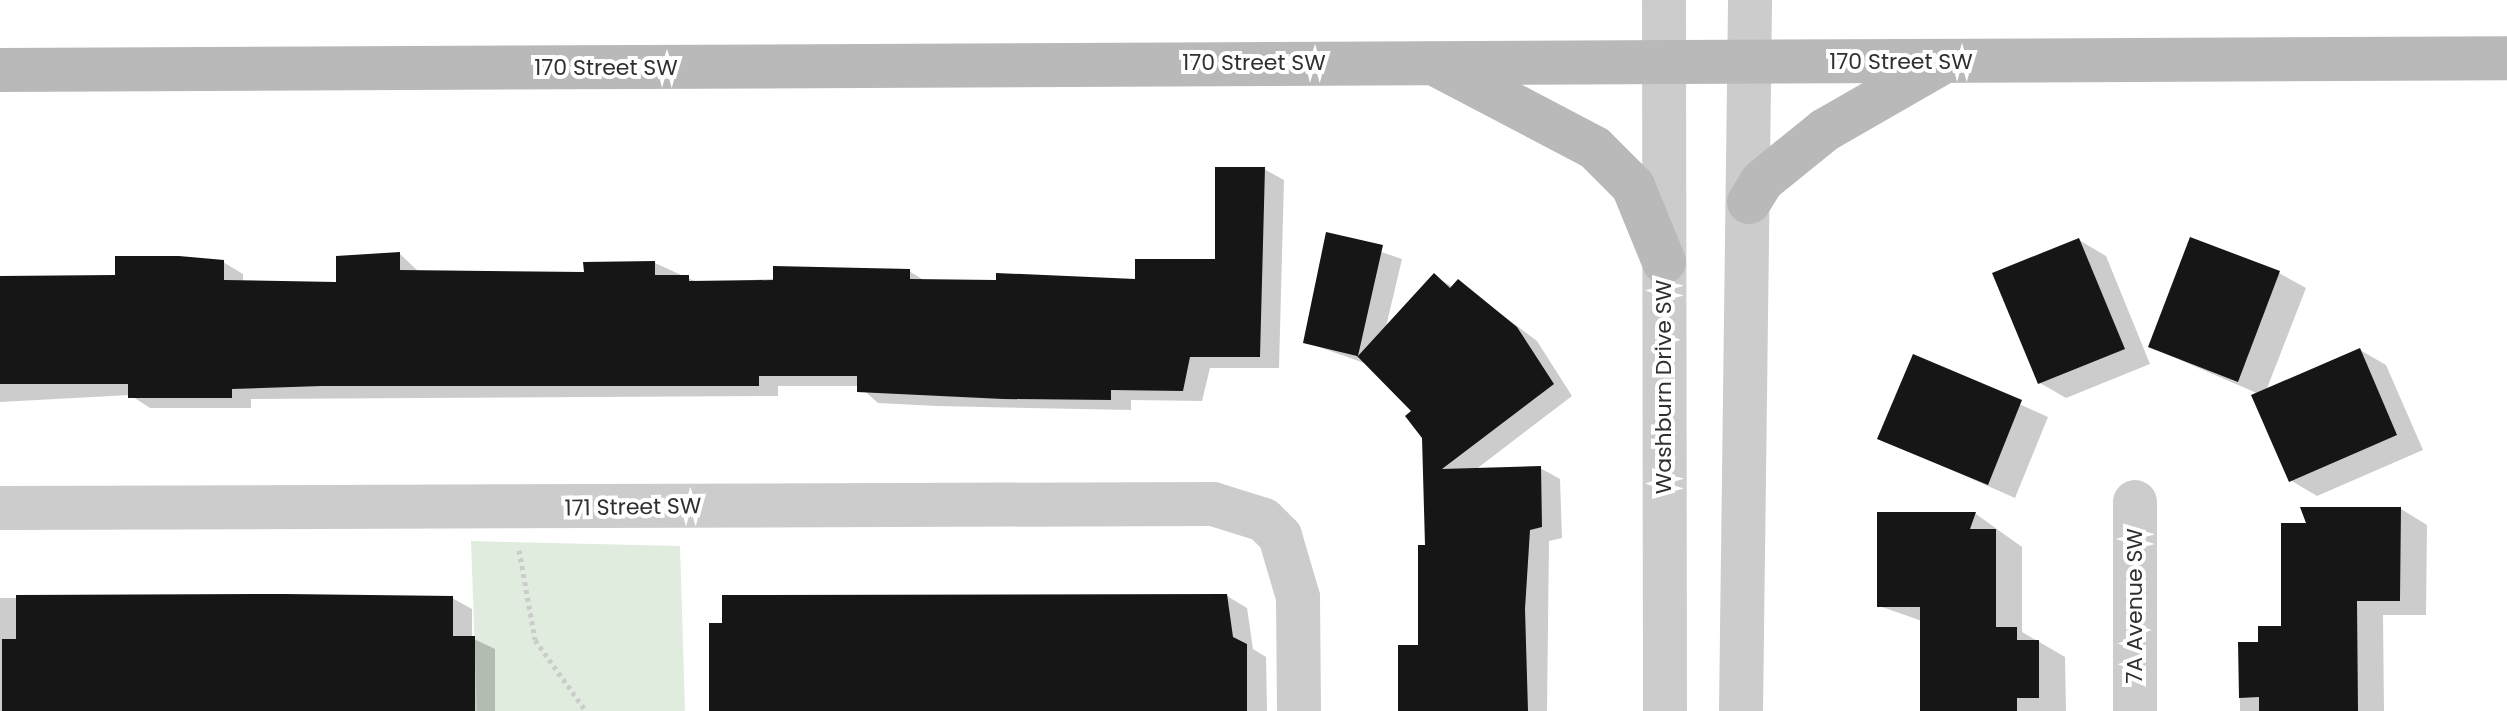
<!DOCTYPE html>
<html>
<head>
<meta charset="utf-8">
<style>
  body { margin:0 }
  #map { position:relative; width:2507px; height:711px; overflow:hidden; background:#fff; font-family:Poppins,sans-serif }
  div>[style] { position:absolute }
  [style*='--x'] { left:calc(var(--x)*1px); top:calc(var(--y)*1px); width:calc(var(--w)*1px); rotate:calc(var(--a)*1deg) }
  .green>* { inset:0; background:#e0ecde }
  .shadow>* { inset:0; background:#0003 }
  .building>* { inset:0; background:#161616 }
  .path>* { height:5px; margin-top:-2.5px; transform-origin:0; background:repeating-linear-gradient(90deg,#ccc 0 4px,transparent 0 8px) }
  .minor>* { height:44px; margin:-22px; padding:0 22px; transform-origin:22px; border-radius:22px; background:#ccc }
  .tertiary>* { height:44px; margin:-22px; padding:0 22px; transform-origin:22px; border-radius:22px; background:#ccc }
  .secondary>* { height:44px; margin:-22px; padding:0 22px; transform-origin:22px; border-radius:22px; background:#b9b9b9 }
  span { translate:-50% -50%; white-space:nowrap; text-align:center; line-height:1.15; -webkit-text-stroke:8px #fff; paint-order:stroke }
  .street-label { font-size:22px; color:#2f2f2f }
</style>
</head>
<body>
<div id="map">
  <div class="green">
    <i style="clip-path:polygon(471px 541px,680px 546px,685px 711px,477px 711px)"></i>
  </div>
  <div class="shadow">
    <i style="clip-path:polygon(1264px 169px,1284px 180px,1279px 368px,1210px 368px,1202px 401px,1131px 400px,1131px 410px,937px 406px,878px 403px,859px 386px,778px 386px,778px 396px,251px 399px,251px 408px,150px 408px,130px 395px,0 402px,0 276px,117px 277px,223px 262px,243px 274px,243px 282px,338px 284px,400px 254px,419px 272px,586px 274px,655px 263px,699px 283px,909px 271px,927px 282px,1137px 282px,1217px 261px)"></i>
    <i style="clip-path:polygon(1328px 234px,1402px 259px,1386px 327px,1434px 276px,1453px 287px,1458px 282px,1537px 341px,1572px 396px,1475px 470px,1540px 468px,1560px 479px,1562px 538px,1549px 541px,1547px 711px,1399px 711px,1420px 647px,1427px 547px,1424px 438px,1414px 411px,1367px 364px,1305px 342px)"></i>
    <i style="clip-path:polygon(2079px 240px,2106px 256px,2150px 364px,2066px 398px,2040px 383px)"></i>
    <i style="clip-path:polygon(2279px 273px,2306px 288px,2266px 391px,2360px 350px,2386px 365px,2423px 450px,2317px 496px,2290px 480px,2259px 394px,2150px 347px)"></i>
    <i style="clip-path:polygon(1914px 356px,2048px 417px,2015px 498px,1879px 438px)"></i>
    <i style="clip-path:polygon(2401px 509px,2427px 525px,2426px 615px,2383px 615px,2384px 711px,2240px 711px,2240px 644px,2260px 644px,2283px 628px,2310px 525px)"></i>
    <i style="clip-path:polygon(1879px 514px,1976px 514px,2022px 547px,2022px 632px,2065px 657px,2066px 711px,1922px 711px,1922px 621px,1879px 606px)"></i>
    <i style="clip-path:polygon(1227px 596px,1247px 608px,1253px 649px,1266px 657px,1267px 711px,976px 711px)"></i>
    <i style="clip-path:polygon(0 598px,452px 598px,472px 609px,472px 638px,495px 649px,495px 711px,0 711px)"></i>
  </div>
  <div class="building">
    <i style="clip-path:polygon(1215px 167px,1265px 167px,1260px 357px,1190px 357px,1183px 391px,1111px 390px,1111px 400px,1003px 399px,857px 392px,857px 376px,759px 376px,759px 386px,321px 386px,232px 389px,232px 398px,128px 398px,128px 384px,0 384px,0 276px,115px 275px,115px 256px,179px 256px,224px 260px,224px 280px,336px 282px,336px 256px,400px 252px,400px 270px,584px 272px,583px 262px,655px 261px,655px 275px,689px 275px,689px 281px,773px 280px,773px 266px,910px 269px,910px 279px,996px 280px,996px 273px,1135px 279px,1135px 259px,1215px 259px)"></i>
    <i style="clip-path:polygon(1326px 232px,1383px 245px,1358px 356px,1434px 273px,1450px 288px,1458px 279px,1517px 327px,1554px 384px,1442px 469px,1541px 466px,1542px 527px,1530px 530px,1525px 609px,1528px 711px,1398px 711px,1398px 645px,1418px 645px,1418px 545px,1425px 545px,1422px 438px,1405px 416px,1411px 411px,1357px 356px,1303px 343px)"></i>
    <i style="clip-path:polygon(2190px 237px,2280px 271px,2238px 382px,2148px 347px)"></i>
    <i style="clip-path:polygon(2079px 238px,2125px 349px,2038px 384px,1992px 273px)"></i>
    <i style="clip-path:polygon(2360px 348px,2397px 435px,2289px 482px,2251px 395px)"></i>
    <i style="clip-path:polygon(1913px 354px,2022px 400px,1988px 485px,1877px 439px)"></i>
    <i style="clip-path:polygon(2300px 507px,2401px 507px,2400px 601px,2357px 601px,2358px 711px,2259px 711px,2259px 697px,2239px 698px,2238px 642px,2258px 642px,2258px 626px,2281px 626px,2281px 523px,2306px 523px)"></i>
    <i style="clip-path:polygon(1877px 512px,1976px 512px,1970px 529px,1996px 529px,1996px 627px,2017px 627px,2017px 640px,2039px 640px,2039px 698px,2017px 698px,2017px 711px,1920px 711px,1920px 607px,1877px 607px)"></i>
    <i style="clip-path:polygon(285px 594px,453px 596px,453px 636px,475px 636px,475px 711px,2px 711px,2px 639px,16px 639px,16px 595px)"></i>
    <i style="clip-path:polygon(1227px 594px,1233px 637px,1247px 644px,1247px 711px,709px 711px,709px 623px,722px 623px,722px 595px)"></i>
  </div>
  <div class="path">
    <i style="--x:519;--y:550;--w:91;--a:79.9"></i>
    <i style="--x:535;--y:640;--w:87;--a:54.3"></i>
  </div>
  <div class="minor">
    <i style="--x:2135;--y:502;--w:209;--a:90"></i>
    <i style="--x:0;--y:508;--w:1213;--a:-0.19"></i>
    <i style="--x:1213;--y:504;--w:53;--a:17.4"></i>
    <i style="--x:1264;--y:520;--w:23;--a:45"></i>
    <i style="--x:1280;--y:536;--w:64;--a:73.6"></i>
    <i style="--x:1298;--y:597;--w:114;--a:89.5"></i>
  </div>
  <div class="tertiary">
    <i style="--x:1664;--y:0;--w:711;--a:89.92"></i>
    <i style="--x:1741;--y:711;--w:711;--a:-89.27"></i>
  </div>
  <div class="secondary">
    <i style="--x:1437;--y:65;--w:178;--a:27.7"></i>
    <i style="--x:1595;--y:148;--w:54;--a:45"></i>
    <i style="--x:1633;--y:186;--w:82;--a:67.8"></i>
    <i style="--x:0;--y:70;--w:2507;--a:-0.27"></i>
    <i style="--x:1749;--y:202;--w:25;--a:-58"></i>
    <i style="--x:1762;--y:181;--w:81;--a:-39"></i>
    <i style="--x:1825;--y:130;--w:133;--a:-29.9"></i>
  </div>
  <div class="street-label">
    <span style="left:1901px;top:62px">170 Street SW</span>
    <span style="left:1254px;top:63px">170 Street SW</span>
    <span style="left:606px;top:68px">170 Street SW</span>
    <span style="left:1664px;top:387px;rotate:-90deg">Washburn Drive SW</span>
    <span style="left:633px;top:507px;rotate:-1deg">171 Street SW</span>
    <span style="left:2135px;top:606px;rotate:-90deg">7A Avenue SW</span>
  </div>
</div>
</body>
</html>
